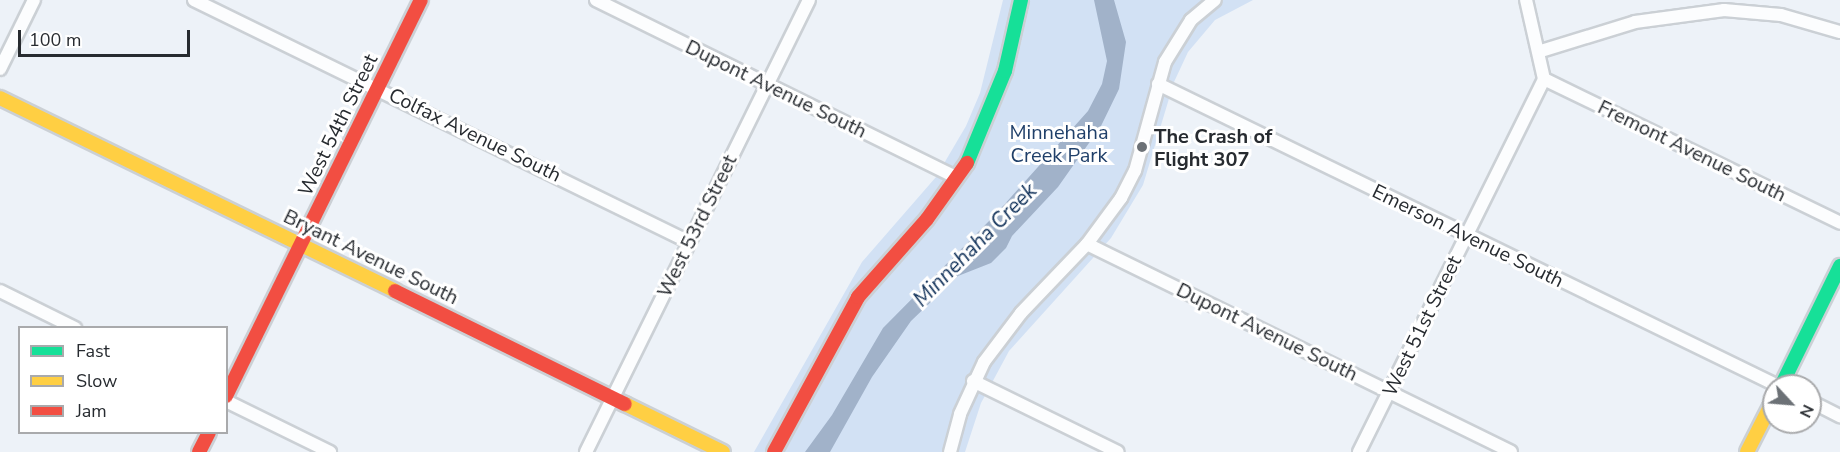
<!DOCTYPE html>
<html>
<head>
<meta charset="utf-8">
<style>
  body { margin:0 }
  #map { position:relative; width:1840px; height:452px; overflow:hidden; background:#edf2f8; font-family:"Nunito Sans",sans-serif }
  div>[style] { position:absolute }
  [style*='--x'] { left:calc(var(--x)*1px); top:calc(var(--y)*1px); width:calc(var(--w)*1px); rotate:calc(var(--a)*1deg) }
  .green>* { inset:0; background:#d2e1f4 }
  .water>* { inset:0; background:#a1b2c9 }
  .roads { filter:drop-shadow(2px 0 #cbd0d5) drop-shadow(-2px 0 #cbd0d5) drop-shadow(0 2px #cbd0d5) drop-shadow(0 -2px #cbd0d5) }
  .street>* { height:12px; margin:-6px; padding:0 6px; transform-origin:6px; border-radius:6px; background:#fcfdfe }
  .fast>* { height:14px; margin:-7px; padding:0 7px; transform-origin:7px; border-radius:7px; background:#16e098 }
  .slow>* { height:14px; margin:-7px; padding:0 7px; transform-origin:7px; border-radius:7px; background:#ffcf43 }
  .jam>* { height:14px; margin:-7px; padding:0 7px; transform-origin:7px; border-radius:7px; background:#f24e42 }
  .dots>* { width:16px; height:16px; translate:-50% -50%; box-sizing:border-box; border:3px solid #fff; border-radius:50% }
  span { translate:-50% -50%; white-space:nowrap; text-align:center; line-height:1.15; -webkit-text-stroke:6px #fff; paint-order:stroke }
  .street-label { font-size:20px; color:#272b30 }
  .park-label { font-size:20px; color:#1f3f69 }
  .poi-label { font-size:20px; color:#272b30; font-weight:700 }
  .left { translate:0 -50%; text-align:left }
  .water-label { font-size:21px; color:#12325a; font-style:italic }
  .legend { position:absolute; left:18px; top:326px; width:210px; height:108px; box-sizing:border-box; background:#fff; border:2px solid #a9aaac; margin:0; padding:8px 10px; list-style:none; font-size:18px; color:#272b30 }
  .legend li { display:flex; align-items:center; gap:12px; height:30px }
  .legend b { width:30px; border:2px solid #a9aaac }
  .north { position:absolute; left:1762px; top:374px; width:60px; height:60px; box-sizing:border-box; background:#fff; border:2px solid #a9aaac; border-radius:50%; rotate:116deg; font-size:16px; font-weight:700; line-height:24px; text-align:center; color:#272b30 }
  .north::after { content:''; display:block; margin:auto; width:21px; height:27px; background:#6c7176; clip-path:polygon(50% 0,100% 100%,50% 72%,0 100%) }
  .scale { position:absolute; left:18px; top:30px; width:172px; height:27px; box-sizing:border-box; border:3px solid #272b30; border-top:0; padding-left:8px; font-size:18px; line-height:21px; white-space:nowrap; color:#272b30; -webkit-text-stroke:4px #fff; paint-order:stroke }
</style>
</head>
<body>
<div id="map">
  <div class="green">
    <i style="clip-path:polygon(1003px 0,1253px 0,1215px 20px,1188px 52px,1174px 82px,1143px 185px,1111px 238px,1009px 351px,981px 403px,965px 452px,754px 452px,862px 262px,936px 177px,966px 126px,980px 93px)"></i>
  </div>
  <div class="water">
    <i style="clip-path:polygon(1094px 0,1114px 0,1126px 42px,1119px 89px,1101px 126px,1058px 187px,1012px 236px,1006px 248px,991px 263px,958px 276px,911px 321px,872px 377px,830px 452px,805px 452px,832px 415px,883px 328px,994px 216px,1088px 111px,1102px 84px,1107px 61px)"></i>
  </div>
  <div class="roads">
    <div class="street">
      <i style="--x:194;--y:0;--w:551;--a:26.05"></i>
      <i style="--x:596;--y:0;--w:402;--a:26.2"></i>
      <i style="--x:1541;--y:51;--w:98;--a:-17.1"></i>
      <i style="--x:1635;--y:22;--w:90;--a:-7.7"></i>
      <i style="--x:1724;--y:10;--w:57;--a:5"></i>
      <i style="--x:1781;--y:15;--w:61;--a:16.1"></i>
      <i style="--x:0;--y:69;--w:77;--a:-63.8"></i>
      <i style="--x:1544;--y:79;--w:329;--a:25.9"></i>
      <i style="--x:1158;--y:84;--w:690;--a:25.97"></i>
      <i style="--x:1087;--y:244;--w:472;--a:26.1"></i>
      <i style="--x:0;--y:291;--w:84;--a:26.3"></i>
      <i style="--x:973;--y:381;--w:161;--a:26.1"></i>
      <i style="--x:226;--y:401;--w:116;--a:26.1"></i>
      <i style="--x:1810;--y:401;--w:34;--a:27"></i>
      <i style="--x:586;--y:452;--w:504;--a:-63.74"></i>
      <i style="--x:950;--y:452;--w:39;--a:-75"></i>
      <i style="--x:960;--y:414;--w:57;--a:-65.2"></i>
      <i style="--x:984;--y:362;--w:61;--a:-52.9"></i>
      <i style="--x:1021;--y:313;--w:95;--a:-46.3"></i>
      <i style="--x:1087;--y:244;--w:57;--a:-53.5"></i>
      <i style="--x:1121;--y:198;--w:30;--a:-63"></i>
      <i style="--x:1135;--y:171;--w:113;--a:-74.6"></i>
      <i style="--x:1165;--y:62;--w:49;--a:-58.2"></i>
      <i style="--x:1191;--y:20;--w:31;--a:-40"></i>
      <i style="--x:1359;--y:452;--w:416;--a:-63.6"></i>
      <i style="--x:1544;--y:79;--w:81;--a:-102.8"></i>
    </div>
    <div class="fast">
      <i style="--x:967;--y:163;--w:100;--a:-67.6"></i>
      <i style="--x:1005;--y:71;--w:73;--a:-77.3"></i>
      <i style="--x:1781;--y:386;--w:134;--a:-63.8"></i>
    </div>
    <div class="slow">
      <i style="--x:0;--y:98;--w:440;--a:26"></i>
      <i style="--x:625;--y:404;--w:109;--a:26.1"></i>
      <i style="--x:1747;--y:452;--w:59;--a:-63"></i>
    </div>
    <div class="jam">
      <i style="--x:395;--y:291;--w:256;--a:26.2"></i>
      <i style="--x:226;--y:396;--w:441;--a:-63.8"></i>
      <i style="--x:199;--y:452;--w:22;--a:-63"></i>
      <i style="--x:774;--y:452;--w:176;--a:-61.5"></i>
      <i style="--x:858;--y:297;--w:104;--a:-48.5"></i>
      <i style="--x:927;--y:219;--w:69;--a:-54.5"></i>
    </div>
  </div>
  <div class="dots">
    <i style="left:1142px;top:147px;background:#6c7176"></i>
  </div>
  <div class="street-label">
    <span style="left:776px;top:89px;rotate:26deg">Dupont Avenue South</span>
    <span style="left:338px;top:125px;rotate:-64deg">West 54th Street</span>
    <span style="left:475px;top:135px;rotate:26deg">Colfax Avenue South</span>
    <span style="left:1692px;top:151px;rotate:26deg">Fremont Avenue South</span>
    <span style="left:697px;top:226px;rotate:-64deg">West 53rd Street</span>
    <span style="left:1468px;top:236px;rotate:26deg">Emerson Avenue South</span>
    <span style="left:371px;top:257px;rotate:26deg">Bryant Avenue South</span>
    <span style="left:1422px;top:326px;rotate:-64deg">West 51st Street</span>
    <span style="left:1267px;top:332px;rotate:26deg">Dupont Avenue South</span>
  </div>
  <div class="park-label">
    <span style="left:1059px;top:144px">Minnehaha<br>Creek Park</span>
  </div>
  <div class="poi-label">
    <span class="left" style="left:1154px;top:148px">The Crash of<br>Flight 307</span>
  </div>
  <div class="water-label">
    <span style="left:975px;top:245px;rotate:-45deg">Minnehaha Creek</span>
  </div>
  <ul class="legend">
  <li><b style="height:8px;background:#16e098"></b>Fast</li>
  <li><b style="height:8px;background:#ffcf43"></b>Slow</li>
  <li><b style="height:8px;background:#f24e42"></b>Jam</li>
  </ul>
  <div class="north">N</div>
  <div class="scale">100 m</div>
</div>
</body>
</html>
